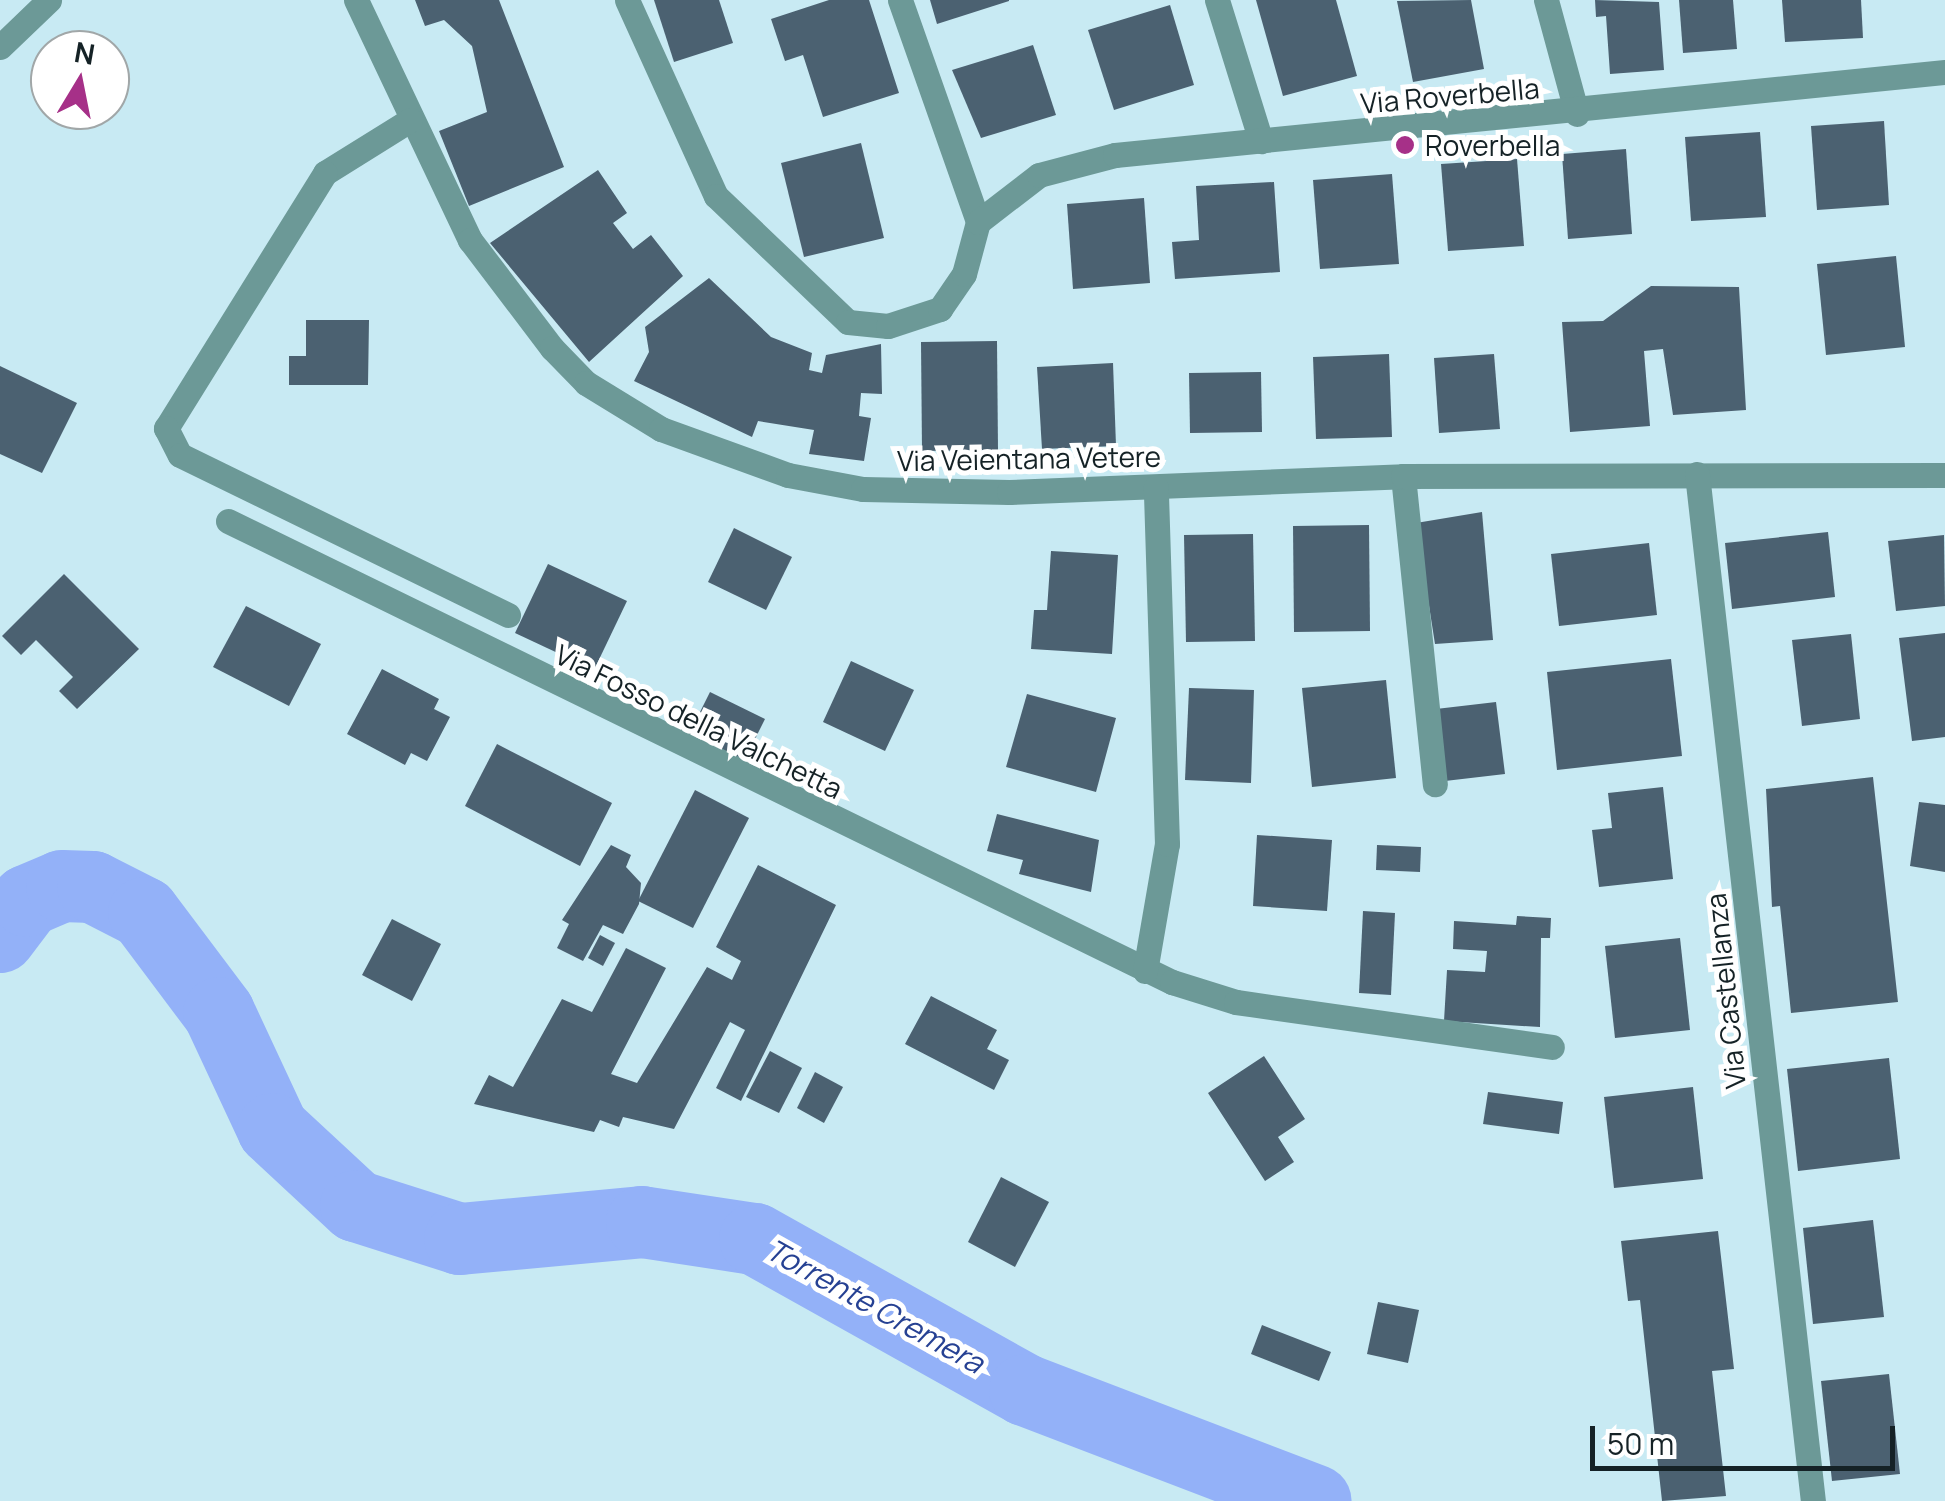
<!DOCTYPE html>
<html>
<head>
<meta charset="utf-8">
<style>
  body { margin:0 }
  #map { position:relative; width:1945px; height:1501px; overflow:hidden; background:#c8eaf3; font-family:Manrope,sans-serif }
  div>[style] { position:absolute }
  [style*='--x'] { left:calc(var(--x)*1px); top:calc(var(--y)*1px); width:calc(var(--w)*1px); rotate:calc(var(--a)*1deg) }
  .river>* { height:72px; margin:-36px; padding:0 36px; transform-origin:36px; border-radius:36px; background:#93b1f8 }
  .building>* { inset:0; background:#4b6171 }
  .service>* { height:25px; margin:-12.5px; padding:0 12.5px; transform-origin:12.5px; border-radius:12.5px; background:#6c9997 }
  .minor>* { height:25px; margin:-12.5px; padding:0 12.5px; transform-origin:12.5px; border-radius:12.5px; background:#6c9997 }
  .dots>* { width:28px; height:28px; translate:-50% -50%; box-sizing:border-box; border:5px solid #fff; border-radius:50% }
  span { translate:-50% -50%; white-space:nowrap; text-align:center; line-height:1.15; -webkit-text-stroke:10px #fff; paint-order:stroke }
  .street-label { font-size:28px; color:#152226 }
  .poi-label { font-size:28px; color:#152226 }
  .left { translate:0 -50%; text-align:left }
  .water-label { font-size:30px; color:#264193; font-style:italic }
  .north { position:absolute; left:30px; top:30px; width:100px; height:100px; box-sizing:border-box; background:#fff; border:2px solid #a1a7a8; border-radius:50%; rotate:10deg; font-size:28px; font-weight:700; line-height:40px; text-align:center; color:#152226 }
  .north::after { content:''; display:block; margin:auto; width:35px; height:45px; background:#a63088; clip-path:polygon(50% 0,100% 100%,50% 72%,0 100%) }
  .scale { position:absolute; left:1590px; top:1426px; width:305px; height:45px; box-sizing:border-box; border:5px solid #152226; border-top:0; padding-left:12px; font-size:30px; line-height:35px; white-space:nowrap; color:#152226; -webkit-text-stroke:8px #fff; paint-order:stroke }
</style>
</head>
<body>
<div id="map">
  <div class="river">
    <i style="--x:0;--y:937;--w:45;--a:-53.1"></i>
    <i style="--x:27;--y:901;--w:38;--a:-23"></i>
    <i style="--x:62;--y:886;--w:31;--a:2"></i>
    <i style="--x:93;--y:887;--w:57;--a:27"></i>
    <i style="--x:144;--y:913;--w:125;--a:53.1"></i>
    <i style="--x:219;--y:1013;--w:128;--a:65"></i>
    <i style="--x:273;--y:1129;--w:113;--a:42.9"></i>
    <i style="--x:356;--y:1206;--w:109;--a:17.6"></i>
    <i style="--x:460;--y:1239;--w:183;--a:-5.3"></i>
    <i style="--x:642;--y:1222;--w:114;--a:8.6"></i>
    <i style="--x:755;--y:1239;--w:309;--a:29.2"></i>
    <i style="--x:1025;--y:1390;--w:311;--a:20.9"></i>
  </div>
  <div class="building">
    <i style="clip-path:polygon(415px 0,499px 0,564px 167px,469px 206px,439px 131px,487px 112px,472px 46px,444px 20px,425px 26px)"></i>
    <i style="clip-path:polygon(654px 0,719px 0,733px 43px,674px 62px)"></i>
    <i style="clip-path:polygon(829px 0,869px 0,899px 93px,823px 117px,803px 55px,785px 61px,771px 19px)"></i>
    <i style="clip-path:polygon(930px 0,1009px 0,1009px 1px,937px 24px)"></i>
    <i style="clip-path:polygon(1256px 0,1336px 0,1357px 76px,1283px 96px)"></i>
    <i style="clip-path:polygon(1471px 0,1484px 69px,1413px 82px,1397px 1px)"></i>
    <i style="clip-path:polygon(1595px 0,1659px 2px,1664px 70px,1610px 74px,1606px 16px,1596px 17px)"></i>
    <i style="clip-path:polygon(1679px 0,1733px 0,1737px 49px,1683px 53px)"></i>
    <i style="clip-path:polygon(1782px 0,1861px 0,1863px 38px,1785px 42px)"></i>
    <i style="clip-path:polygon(1170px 5px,1194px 85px,1114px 110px,1088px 30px)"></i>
    <i style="clip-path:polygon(1033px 45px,1056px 115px,981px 138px,952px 70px)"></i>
    <i style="clip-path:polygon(1884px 121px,1889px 205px,1817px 210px,1811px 126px)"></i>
    <i style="clip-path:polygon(1760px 132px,1766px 217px,1691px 221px,1685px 137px)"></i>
    <i style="clip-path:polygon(861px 143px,884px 238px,804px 257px,781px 163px)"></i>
    <i style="clip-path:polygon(1626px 149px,1632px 234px,1568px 239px,1562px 154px)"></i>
    <i style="clip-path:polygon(1517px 159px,1524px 246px,1448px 251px,1441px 164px)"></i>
    <i style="clip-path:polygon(598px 170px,627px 213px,613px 223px,633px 249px,651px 235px,683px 276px,589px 362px,490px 243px)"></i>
    <i style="clip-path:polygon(1392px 174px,1399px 264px,1320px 269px,1313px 180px)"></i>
    <i style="clip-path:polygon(1274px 182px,1280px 272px,1175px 279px,1172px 242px,1199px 240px,1196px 186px)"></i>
    <i style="clip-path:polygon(1144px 198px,1150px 283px,1073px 289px,1067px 204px)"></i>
    <i style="clip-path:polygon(1896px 256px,1905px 347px,1826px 355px,1817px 264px)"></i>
    <i style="clip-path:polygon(709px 278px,771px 337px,812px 353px,809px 370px,822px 373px,826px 355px,881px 344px,882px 394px,861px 393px,859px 416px,871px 418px,864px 461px,809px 454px,814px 430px,758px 421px,752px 437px,634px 381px,649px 352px,645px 327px)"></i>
    <i style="clip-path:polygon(1651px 286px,1739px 287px,1746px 410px,1673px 415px,1663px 349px,1644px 351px,1650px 426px,1570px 432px,1562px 322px,1603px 321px)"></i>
    <i style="clip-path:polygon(306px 320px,369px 320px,368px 385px,289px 385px,289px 356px,306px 356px)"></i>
    <i style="clip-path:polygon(997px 341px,998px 450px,922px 451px,921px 342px)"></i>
    <i style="clip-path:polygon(1389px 354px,1392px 437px,1316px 439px,1313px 357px)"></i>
    <i style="clip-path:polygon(1494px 354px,1500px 429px,1439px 433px,1434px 358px)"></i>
    <i style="clip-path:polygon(1113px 363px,1116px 446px,1042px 449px,1037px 367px)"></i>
    <i style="clip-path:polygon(0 366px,77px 403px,42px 473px,0 454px)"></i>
    <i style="clip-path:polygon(1261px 372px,1262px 432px,1190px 433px,1189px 373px)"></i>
    <i style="clip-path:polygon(1482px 512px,1493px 640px,1435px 644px,1416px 523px)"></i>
    <i style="clip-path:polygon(1369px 525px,1370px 631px,1294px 632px,1293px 526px)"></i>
    <i style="clip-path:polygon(734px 528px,792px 557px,766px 610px,708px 582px)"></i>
    <i style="clip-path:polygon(1828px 532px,1835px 597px,1732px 609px,1725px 543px)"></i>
    <i style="clip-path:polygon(1253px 534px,1255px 641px,1186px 642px,1184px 535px)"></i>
    <i style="clip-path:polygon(1944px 535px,1945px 606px,1896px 611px,1888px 541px)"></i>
    <i style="clip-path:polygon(1649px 543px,1657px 615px,1559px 626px,1551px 554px)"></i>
    <i style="clip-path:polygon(1051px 551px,1118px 555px,1112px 654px,1031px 649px,1034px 610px,1047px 610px)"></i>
    <i style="clip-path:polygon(548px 564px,627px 601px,594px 670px,515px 633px)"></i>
    <i style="clip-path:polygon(64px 574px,139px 649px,77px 709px,59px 691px,73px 677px,36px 640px,21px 655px,2px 636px)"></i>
    <i style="clip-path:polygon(246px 606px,321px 644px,289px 706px,213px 667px)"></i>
    <i style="clip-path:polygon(1945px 633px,1945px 737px,1912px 741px,1899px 638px)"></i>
    <i style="clip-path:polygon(1851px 634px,1860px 719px,1802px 726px,1792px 640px)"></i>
    <i style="clip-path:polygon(1671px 659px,1682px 756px,1557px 770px,1547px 672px)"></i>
    <i style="clip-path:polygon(851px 661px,914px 690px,885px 751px,823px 722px)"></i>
    <i style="clip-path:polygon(382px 669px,439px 699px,434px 709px,450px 717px,427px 761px,411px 753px,405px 765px,347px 734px)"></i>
    <i style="clip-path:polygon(1386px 680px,1396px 778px,1312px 787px,1302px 688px)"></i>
    <i style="clip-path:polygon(1189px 688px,1254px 690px,1251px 783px,1185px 780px)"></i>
    <i style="clip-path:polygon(710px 692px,765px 719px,741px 767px,686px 740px)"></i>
    <i style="clip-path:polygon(1027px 694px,1116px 718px,1096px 792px,1006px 767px)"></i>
    <i style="clip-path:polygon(1496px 702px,1505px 774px,1445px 781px,1436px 709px)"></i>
    <i style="clip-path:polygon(497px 744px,612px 803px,580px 866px,465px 806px)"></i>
    <i style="clip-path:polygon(1873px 777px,1898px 1002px,1791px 1013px,1780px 906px,1772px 907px,1766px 789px)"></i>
    <i style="clip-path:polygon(1663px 787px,1673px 879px,1599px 887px,1592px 830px,1612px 828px,1608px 793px)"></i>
    <i style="clip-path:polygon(695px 790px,749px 818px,693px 928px,638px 901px)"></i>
    <i style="clip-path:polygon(1919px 802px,1945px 805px,1945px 872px,1910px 866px)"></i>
    <i style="clip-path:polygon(997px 814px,1099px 840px,1091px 892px,1019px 874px,1023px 860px,987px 851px)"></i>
    <i style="clip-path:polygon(1257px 835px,1332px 840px,1327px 911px,1253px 906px)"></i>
    <i style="clip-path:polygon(611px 845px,631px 855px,626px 867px,641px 883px,639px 904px,623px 934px,603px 925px,583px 961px,557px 948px,569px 924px,562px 920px)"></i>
    <i style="clip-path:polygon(1377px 845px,1421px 847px,1420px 872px,1376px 870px)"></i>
    <i style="clip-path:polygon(758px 865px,836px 905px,741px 1101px,716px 1088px,745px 1030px,730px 1022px,674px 1129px,623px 1117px,619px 1127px,600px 1120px,594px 1132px,474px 1104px,489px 1075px,513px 1087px,562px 999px,592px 1012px,626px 948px,666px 968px,611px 1074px,637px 1083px,707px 967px,732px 980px,741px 961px,716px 947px)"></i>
    <i style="clip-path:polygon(1363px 911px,1395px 913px,1391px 995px,1359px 993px)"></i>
    <i style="clip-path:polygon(1517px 916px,1551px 918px,1550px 938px,1541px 938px,1540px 1027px,1444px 1021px,1447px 970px,1485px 972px,1487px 951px,1453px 949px,1454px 921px,1516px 925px)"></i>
    <i style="clip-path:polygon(392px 919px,441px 944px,412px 1001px,362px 975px)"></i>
    <i style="clip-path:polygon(600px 935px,615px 943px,603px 966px,588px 958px)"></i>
    <i style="clip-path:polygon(1680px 938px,1690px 1030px,1615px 1038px,1605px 946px)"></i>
    <i style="clip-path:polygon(931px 996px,997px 1030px,987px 1049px,1009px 1060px,994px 1090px,905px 1044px)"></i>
    <i style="clip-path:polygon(770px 1051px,802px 1068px,779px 1113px,746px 1097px)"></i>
    <i style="clip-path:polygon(1264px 1056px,1305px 1119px,1278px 1137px,1294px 1162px,1265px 1181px,1208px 1093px)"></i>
    <i style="clip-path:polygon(1889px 1058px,1900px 1159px,1798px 1171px,1787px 1069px)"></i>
    <i style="clip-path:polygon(815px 1072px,843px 1087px,824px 1123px,797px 1108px)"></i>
    <i style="clip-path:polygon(1693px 1087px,1703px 1179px,1614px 1188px,1604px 1097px)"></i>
    <i style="clip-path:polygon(1488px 1092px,1563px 1102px,1559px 1134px,1483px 1124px)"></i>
    <i style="clip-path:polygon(1001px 1177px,1049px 1202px,1015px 1267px,968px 1242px)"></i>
    <i style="clip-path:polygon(1873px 1220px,1884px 1317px,1813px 1324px,1803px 1228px)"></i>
    <i style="clip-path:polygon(1718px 1231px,1734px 1369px,1712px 1371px,1726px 1496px,1662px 1501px,1640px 1300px,1628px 1301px,1621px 1241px)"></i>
    <i style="clip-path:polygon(1378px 1302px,1419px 1310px,1408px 1363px,1367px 1354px)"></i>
    <i style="clip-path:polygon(1262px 1325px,1331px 1352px,1319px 1381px,1251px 1354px)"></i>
    <i style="clip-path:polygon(1889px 1374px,1900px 1474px,1832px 1481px,1821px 1381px)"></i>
  </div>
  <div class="service">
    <i style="--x:1403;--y:476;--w:310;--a:84.1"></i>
  </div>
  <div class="minor">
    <i style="--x:356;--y:0;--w:266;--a:64.6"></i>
    <i style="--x:470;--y:240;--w:136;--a:52.8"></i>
    <i style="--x:552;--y:348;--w:49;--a:45.8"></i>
    <i style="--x:586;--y:383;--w:88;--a:31.5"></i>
    <i style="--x:661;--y:429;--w:135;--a:19.9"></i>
    <i style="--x:788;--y:475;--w:76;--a:10.6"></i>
    <i style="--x:863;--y:489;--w:146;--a:1.2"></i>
    <i style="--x:1009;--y:492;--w:394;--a:-2.3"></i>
    <i style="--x:1403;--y:476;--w:542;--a:-0.11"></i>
    <i style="--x:627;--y:0;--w:215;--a:65.6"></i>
    <i style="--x:716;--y:196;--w:182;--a:43.7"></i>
    <i style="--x:848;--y:322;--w:40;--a:5.7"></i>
    <i style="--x:888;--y:326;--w:55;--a:-18.1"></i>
    <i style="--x:940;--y:309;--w:42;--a:-55.6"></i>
    <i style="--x:964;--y:274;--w:54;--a:-74.9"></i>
    <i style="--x:900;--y:0;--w:235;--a:70.6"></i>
    <i style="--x:1217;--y:0;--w:148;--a:72.7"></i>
    <i style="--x:1546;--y:0;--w:118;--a:74.8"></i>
    <i style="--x:0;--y:47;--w:68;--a:-43.8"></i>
    <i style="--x:410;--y:120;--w:100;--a:148.1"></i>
    <i style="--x:325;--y:173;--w:301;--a:121.9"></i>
    <i style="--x:166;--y:428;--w:30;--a:63"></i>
    <i style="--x:180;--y:455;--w:365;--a:26"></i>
    <i style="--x:978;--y:222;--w:77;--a:-37.6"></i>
    <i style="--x:1039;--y:175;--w:79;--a:-14.7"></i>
    <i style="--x:1115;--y:155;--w:834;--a:-5.71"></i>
    <i style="--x:1697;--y:474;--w:1034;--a:83.56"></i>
    <i style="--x:228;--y:521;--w:1051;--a:26.03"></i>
    <i style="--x:1172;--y:982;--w:67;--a:17.4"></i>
    <i style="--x:1236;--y:1002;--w:319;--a:8.1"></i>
    <i style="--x:1145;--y:971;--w:129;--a:-80.2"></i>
    <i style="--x:1167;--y:844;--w:357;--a:-91.8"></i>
  </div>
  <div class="dots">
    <i style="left:1405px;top:145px;background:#a63088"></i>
  </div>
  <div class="street-label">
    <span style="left:1450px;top:95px;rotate:-5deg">Via Roverbella</span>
    <span style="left:1029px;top:458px;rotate:-1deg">Via Veientana Vetere</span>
    <span style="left:699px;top:721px;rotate:26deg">Via Fosso della Valchetta</span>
    <span style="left:1725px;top:991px;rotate:-96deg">Via Castellanza</span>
  </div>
  <div class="poi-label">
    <span class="left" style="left:1425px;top:145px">Roverbella</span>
  </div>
  <div class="water-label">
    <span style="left:875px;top:1306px;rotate:29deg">Torrente Cremera</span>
  </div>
  <div class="north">N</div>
  <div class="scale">50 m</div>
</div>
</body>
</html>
